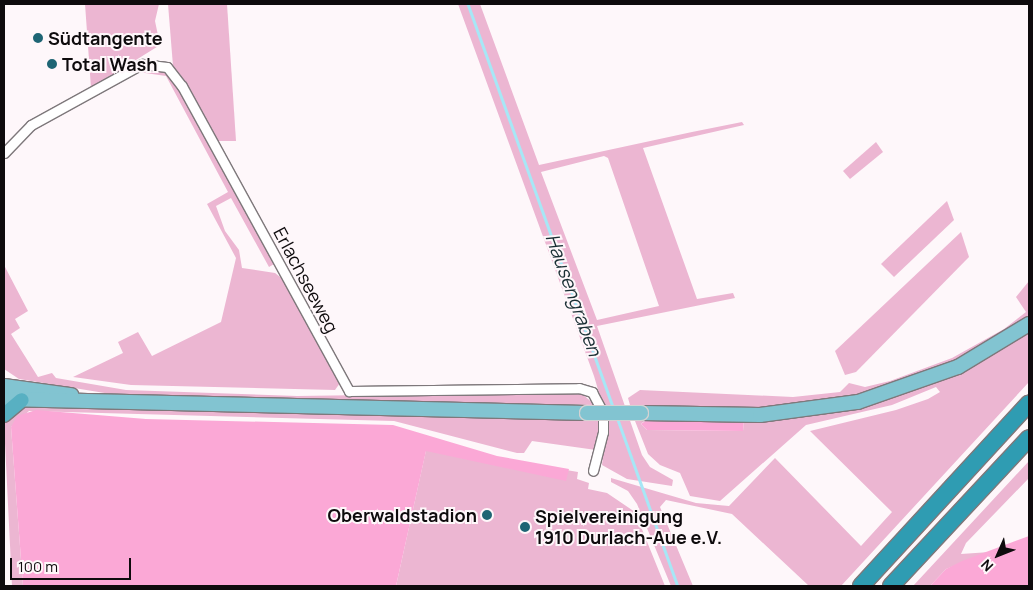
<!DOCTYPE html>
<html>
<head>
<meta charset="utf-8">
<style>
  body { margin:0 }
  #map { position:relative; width:1033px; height:590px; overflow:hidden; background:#fef7fa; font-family:Manrope,sans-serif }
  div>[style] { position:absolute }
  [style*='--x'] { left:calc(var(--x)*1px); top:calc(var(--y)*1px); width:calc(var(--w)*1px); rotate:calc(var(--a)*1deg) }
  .green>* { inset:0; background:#ecb6d2 }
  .forest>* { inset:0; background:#fba8d6 }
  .stream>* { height:2.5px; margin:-1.25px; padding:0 1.25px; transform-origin:1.25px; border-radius:1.25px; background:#a7e7f6 }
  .roads { filter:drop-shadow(1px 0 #7e787b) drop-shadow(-1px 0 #7e787b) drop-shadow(0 1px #7e787b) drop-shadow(0 -1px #7e787b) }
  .minor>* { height:9px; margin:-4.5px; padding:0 4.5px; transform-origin:4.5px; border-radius:4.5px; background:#fff }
  .primary>* { height:14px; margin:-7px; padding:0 7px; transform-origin:7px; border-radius:7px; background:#82c4d1 }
  .trunk>* { height:14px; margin:-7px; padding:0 7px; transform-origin:7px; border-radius:7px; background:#58b0c2 }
  .motorway>* { height:16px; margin:-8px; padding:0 8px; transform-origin:8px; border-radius:8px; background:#2f9cb2 }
  .bridges { filter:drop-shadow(1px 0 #d4d3d3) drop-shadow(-1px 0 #d4d3d3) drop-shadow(0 1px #d4d3d3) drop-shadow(0 -1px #d4d3d3) }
  .primary-bridge>* { height:14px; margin:-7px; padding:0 7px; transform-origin:7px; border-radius:7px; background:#82c4d1 }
  .dots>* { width:14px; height:14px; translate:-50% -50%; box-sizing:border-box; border:2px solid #fef7fa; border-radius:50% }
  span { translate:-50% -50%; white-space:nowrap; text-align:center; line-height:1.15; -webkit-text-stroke:4px #fef7fa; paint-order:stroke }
  .poi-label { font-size:18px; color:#0e0b0d; font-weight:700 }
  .left { translate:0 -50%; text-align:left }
  .right { translate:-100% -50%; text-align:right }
  .street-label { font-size:18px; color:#0e0b0d }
  .water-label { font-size:19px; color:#1a2f34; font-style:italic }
  .frame { position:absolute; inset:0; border:5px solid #0e0b0d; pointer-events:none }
  .north { position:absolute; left:973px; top:530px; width:50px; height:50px; -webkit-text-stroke:4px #fef7fa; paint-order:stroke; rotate:226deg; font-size:14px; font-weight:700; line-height:20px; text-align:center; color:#0e0b0d }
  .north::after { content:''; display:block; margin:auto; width:18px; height:22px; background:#0e0b0d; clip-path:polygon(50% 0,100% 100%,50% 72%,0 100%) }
  .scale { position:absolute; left:10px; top:558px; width:121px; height:22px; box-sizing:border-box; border:2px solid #0e0b0d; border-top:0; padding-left:6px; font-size:15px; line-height:18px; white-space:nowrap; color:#0e0b0d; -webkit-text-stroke:4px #fef7fa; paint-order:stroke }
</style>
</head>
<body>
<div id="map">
  <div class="green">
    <i style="clip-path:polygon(85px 4px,159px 4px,155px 21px,160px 45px,91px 88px)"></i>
    <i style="clip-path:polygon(168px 4px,227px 4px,236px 141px,216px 141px,173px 66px)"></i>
    <i style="clip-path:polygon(evenodd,458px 4px,480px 4px,539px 165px,692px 132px,742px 122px,744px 125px,643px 148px,697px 299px,733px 293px,735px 298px,597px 326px,642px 455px,650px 467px,673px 480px,672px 486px,627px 479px,602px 465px,607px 420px,594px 376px,458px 4px,604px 156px,608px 158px,659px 306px,597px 320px,541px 172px,604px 156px)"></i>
    <i style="clip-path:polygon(146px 68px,164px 70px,173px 77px,274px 264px,269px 267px,231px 198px,216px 206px,225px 231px,239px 250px,242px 268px,275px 273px,284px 280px,340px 383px,335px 390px,131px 385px,73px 377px,123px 353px,118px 342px,138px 332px,152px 356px,221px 322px,236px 258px,207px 204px,228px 192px,166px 76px,138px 72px)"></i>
    <i style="clip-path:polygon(876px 142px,883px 152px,850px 179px,843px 171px)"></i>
    <i style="clip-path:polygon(947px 201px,954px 220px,894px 277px,881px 264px)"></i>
    <i style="clip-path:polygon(961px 232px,969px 257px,856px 372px,845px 375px,835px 351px)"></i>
    <i style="clip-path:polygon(4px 265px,28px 311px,15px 319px,20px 328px,11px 334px,38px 377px,52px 373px,56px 378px,126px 390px,297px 396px,580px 392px,595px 405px,123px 396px,19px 379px,4px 369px)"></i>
    <i style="clip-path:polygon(1029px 281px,1029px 319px,958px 361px,875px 392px,785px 408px,644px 409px,643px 405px,630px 405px,628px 398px,640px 390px,793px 397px,840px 392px,849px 383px,865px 387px,890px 381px,952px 358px,1004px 329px,1026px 312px,1016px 297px)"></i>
    <i style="clip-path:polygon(1029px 330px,1029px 382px,841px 586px,809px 586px,732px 514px,666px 500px,660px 507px,693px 586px,671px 586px,637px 504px,628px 491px,611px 482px,611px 478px,696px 503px,729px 506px,775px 458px,861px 546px,892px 512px,810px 431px,896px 410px,928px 399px,940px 392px,936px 387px,892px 405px,806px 425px,720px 501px,690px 496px,680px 473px,660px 465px,648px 454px,635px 421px,644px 421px,641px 424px,647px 430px,743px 431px,744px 420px,806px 417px,869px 405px,933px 384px)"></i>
    <i style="clip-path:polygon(22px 405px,62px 409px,85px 406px,601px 419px,596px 450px,532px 441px,524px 453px,517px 453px,394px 421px,29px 411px,11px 427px,23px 586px,12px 586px,4px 423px)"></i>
    <i style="clip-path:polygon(427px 446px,578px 472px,577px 479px,589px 483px,588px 489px,607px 493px,635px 512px,665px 586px,396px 586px)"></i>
    <i style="clip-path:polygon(1029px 461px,1029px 478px,966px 543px,961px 554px,990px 552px,946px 569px,930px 586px,913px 586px)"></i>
  </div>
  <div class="forest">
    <i style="clip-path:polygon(36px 410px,146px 419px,393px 425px,497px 456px,569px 469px,566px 481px,426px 451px,396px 586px,23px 586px,11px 427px,17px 416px)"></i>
    <i style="clip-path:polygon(649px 418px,744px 420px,743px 431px,647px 430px,641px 424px)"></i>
    <i style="clip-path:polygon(1029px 536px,1029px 586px,930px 586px,946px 569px,962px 561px)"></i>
  </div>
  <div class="stream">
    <i style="--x:468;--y:4;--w:431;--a:70.2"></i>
    <i style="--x:617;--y:417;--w:180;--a:70.2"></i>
  </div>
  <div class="roads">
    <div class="minor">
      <i style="--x:4;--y:153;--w:39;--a:-46"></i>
      <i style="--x:31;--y:125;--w:127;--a:-28.8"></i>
      <i style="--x:142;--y:64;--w:25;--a:7"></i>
      <i style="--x:167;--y:67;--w:24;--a:52"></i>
      <i style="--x:182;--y:86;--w:348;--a:61.3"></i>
      <i style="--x:349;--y:391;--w:230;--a:-0.7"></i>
      <i style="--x:579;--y:388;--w:14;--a:17"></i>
      <i style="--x:592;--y:392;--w:24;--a:62"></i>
      <i style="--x:603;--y:413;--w:19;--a:90"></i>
      <i style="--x:603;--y:432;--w:40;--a:104.4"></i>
    </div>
    <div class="primary">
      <i style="--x:4;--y:386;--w:68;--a:7.7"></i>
      <i style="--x:4;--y:399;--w:583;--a:1.38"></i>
      <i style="--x:641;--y:413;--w:119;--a:1"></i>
      <i style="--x:760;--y:415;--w:99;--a:-7.6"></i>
      <i style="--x:858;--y:402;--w:106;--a:-19.3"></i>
      <i style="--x:958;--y:367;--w:83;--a:-31.2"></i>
    </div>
    <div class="trunk">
      <i style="--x:4;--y:415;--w:23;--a:-40"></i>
    </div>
    <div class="motorway">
      <i style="--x:861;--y:586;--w:248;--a:-47.4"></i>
      <i style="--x:891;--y:586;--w:202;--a:-47"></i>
    </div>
  </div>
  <div class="bridges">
    <div class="primary-bridge">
      <i style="--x:587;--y:413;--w:54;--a:0"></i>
    </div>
  </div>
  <div class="dots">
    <i style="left:38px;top:38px;background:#1e6574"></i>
    <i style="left:52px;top:64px;background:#1e6574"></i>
    <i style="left:487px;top:515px;background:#1e6574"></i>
    <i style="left:525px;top:527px;background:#1e6574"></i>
  </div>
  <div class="poi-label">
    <span class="left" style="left:48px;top:38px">Südtangente</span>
    <span class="left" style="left:62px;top:64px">Total Wash</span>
    <span class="right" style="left:477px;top:515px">Oberwaldstadion</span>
    <span class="left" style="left:535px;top:527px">Spielvereinigung<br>1910 Durlach-Aue e.V.</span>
  </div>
  <div class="street-label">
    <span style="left:306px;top:280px;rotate:62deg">Erlachseeweg</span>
  </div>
  <div class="water-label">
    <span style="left:573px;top:295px;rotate:70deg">Hausengraben</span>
  </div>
  <div class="frame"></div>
  <div class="north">N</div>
  <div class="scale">100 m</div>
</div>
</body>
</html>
